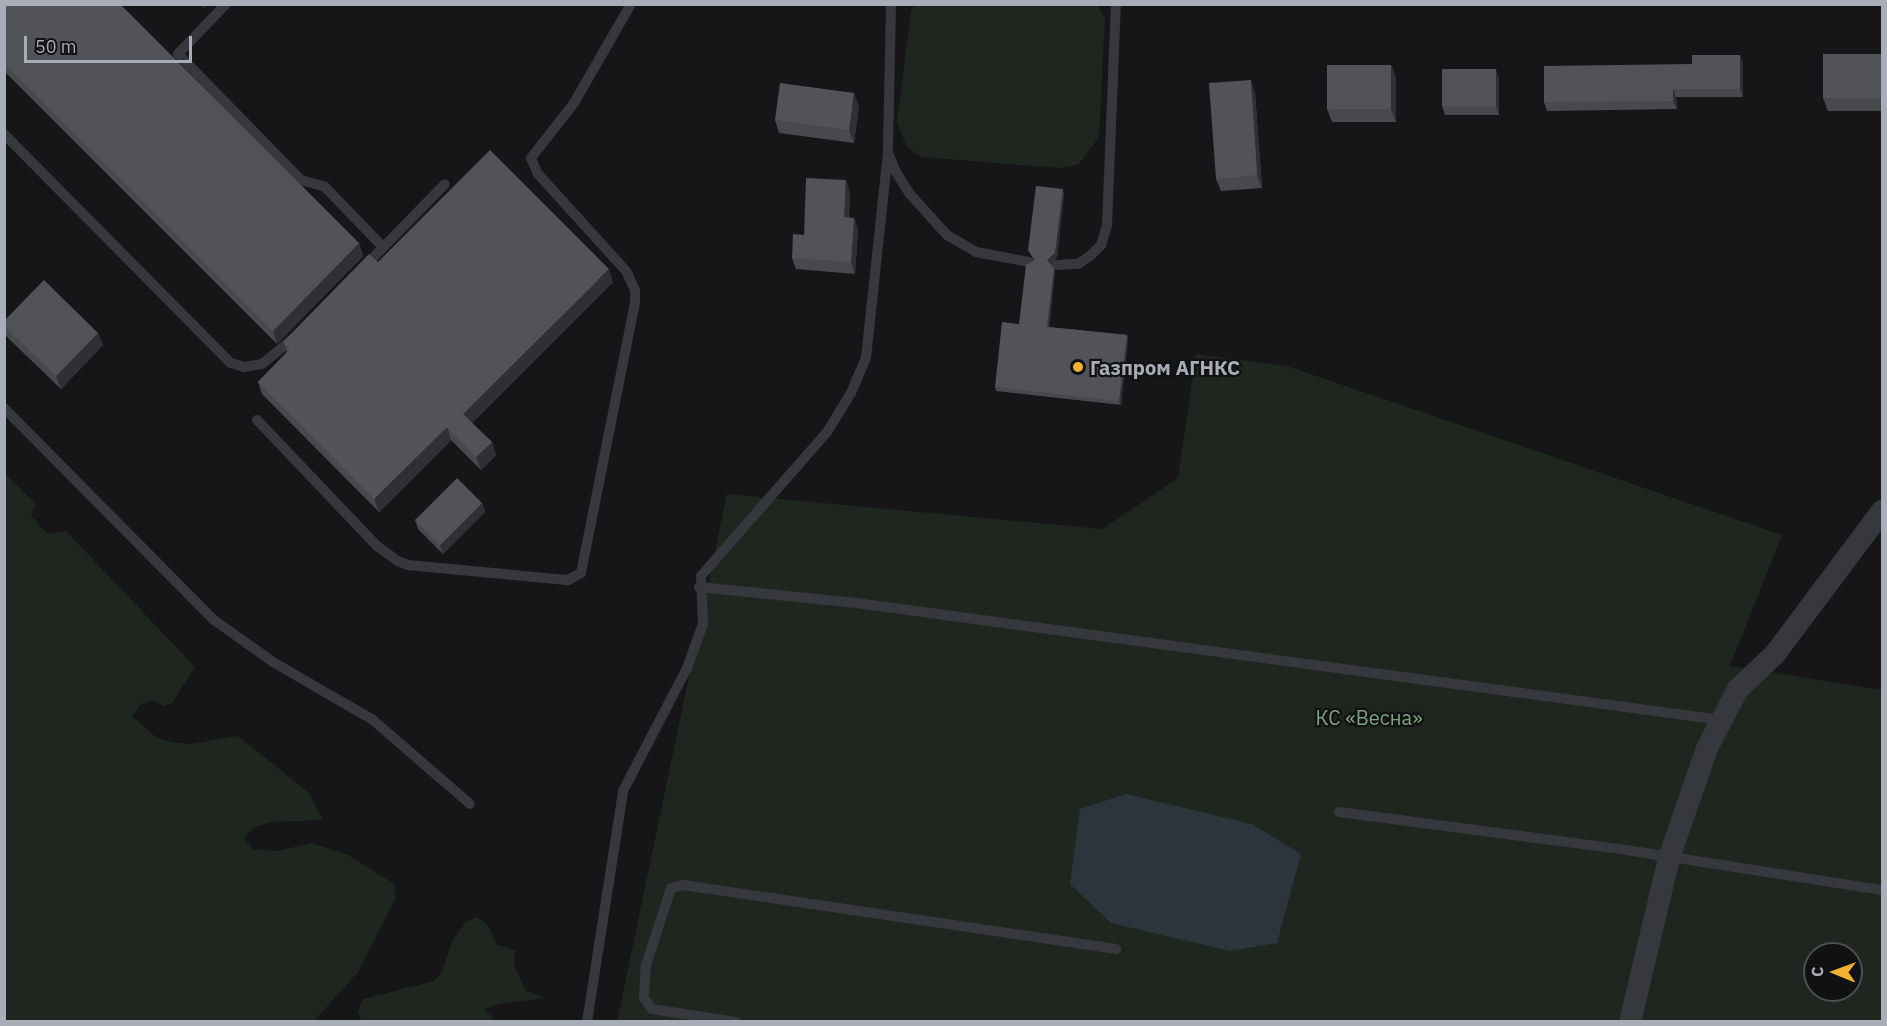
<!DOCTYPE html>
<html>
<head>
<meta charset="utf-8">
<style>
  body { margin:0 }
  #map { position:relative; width:1887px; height:1026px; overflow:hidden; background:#161618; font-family:"IBM Plex Sans",sans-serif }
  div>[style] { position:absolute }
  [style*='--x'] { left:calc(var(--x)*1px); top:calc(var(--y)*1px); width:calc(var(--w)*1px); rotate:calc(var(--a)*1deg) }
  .green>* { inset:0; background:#1e261f }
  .water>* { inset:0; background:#2c353c }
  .service>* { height:10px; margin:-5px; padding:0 5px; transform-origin:5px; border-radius:5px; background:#37383d }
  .minor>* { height:22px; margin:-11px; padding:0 11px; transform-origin:11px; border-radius:11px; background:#37383d }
  .wall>* { inset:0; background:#47494d }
  .shaded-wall>* { inset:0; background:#2f3033 }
  .building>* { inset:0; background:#525359 }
  .dots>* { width:16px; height:16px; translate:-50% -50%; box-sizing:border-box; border:3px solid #111113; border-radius:50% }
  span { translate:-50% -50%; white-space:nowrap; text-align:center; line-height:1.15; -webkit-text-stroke:4.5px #111113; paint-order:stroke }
  .poi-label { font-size:20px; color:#a8adb8; font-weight:700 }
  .left { translate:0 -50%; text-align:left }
  .park-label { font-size:20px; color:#7fa381 }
  .frame { position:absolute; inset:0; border:6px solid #a8adb8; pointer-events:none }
  .north { position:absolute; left:1803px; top:942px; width:60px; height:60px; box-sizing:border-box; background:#111113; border:2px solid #4d4f55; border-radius:50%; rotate:271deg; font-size:16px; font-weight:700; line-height:24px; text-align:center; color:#a8adb8 }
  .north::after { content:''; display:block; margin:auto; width:21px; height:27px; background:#f2b134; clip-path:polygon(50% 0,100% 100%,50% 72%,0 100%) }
  .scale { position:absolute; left:24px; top:36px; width:168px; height:27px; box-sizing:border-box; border:3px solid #a8adb8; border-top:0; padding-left:8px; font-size:18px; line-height:21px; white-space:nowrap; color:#a8adb8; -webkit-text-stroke:4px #111113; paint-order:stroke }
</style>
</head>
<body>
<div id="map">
  <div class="green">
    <i style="clip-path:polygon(915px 4px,1097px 5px,1105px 18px,1099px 137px,1079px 164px,1060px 168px,921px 157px,907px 147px,897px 123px,911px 11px)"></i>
    <i style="clip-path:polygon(evenodd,1196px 354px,1287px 366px,1782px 535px,1730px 666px,1882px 690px,1882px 1021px,617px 1022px,727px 494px,1102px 529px,1178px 478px,1196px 354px,1815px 954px,1851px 954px,1851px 990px,1815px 990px,1815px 954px)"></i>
    <i style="clip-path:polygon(4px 473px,36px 504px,31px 516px,48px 534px,66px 531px,195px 667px,172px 703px,163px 706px,153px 700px,141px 704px,132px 716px,157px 738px,171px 742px,191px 744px,238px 736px,309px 793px,323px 820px,270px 822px,253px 828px,244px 838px,253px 849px,278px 851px,311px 843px,348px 855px,394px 884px,396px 898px,358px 972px,314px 1021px,5px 1021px)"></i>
    <i style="clip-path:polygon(477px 917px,488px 925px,497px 945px,515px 950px,514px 965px,526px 991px,545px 998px,498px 1004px,484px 1009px,496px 1021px,362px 1021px,358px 1012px,363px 999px,434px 981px,442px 972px,452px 941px,466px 922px)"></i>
  </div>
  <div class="water">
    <i style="clip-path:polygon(1126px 794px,1252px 824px,1301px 854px,1277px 943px,1230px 951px,1111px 923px,1070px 884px,1080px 809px)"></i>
  </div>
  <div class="service">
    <i style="--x:226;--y:4;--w:69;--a:133.8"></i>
    <i style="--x:178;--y:54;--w:176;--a:45.7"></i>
    <i style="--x:301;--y:180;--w:25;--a:16"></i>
    <i style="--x:325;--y:187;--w:83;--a:46"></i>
    <i style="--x:891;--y:4;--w:149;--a:91.2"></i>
    <i style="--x:888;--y:153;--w:21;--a:67"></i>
    <i style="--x:896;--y:172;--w:25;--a:58"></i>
    <i style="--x:909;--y:193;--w:57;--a:47.9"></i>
    <i style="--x:947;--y:235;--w:34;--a:30"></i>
    <i style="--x:976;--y:252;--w:54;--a:10.7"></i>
    <i style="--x:4;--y:134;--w:322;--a:45.3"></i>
    <i style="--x:231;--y:363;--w:14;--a:17"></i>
    <i style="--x:244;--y:367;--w:18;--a:-9"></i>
    <i style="--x:262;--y:364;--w:43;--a:-39.3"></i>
    <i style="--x:1056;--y:265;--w:22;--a:-3"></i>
    <i style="--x:1078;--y:264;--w:14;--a:-34"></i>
    <i style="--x:1090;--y:256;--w:16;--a:-45"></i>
    <i style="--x:1101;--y:245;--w:21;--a:-73"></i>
    <i style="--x:1107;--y:225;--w:221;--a:-87.7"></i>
    <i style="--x:363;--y:268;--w:117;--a:-45.7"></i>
    <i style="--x:4;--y:408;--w:298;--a:45.3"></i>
    <i style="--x:214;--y:620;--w:72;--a:35.4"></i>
    <i style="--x:273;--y:662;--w:116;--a:30.1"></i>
    <i style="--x:373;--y:720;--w:128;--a:40.9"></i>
    <i style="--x:257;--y:420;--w:174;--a:46.4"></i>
    <i style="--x:377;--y:546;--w:26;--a:36"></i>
    <i style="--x:398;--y:561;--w:11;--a:22"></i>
    <i style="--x:408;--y:565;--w:161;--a:5.4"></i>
    <i style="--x:568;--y:580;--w:15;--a:-28"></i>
    <i style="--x:581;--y:573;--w:275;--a:-78.7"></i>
    <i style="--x:635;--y:303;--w:13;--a:-90"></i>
    <i style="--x:635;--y:290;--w:21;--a:-115"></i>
    <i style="--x:626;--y:271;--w:131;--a:-132.2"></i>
    <i style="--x:538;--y:174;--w:17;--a:-114"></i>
    <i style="--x:531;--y:158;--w:70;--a:-52"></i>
    <i style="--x:574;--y:103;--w:114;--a:-60.1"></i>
    <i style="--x:699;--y:587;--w:158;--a:5.8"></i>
    <i style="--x:856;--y:603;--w:873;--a:7.7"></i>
    <i style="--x:1339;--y:812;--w:290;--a:7.5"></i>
    <i style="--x:1626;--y:850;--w:259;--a:8.9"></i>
    <i style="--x:587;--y:1022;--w:234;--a:-81.1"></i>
    <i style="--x:623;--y:791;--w:139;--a:-62.5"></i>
    <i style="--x:687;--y:668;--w:47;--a:-70"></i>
    <i style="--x:703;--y:624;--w:48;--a:-92.4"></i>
    <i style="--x:701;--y:576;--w:191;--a:-48.8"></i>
    <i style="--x:827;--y:432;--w:46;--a:-58.4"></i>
    <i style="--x:851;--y:393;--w:38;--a:-67"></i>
    <i style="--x:866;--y:358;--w:206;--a:-83.9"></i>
    <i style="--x:736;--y:1022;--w:85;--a:-171.2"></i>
    <i style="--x:652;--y:1009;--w:14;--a:-126"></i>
    <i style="--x:644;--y:998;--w:33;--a:-87"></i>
    <i style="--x:646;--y:965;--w:81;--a:-72"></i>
    <i style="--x:671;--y:888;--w:12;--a:-14"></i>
    <i style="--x:683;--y:885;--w:438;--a:8.4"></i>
  </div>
  <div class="minor">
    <i style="--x:1630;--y:1022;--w:169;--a:-76.6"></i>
    <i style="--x:1669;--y:858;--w:116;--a:-70.9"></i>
    <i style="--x:1707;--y:748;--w:67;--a:-62.3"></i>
    <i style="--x:1738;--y:689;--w:51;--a:-43.4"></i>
    <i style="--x:1775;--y:654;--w:179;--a:-53.2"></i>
  </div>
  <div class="wall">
    <i style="clip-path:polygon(4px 4px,359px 243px,363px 256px,277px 344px,4px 71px)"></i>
    <i style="clip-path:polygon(1882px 54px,1882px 111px,1828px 111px,1823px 98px)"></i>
    <i style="clip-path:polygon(1740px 55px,1743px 64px,1743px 97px,1676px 97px,1677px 109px,1547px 111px,1544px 102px,1692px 64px)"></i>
    <i style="clip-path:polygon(1391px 65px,1396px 78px,1396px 122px,1332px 122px,1327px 109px)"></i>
    <i style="clip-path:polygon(1499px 78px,1499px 115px,1445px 115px,1442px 106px)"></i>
    <i style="clip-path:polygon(1255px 93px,1262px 188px,1221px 191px,1216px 179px)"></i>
    <i style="clip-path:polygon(859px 106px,854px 143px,779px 133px,775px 120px)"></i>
    <i style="clip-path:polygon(850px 192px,849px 218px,854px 218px,858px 230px,855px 274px,796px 269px,792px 258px,804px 235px)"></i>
    <i style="clip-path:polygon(1064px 194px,1057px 257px,1050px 264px,1055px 272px,1049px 327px,1127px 335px,1128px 340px,1121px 405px,996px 391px,995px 387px,1019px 324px,1034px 260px,1028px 250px)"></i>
    <i style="clip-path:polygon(378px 262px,613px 282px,472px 423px,492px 442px,496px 455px,481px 470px,451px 440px,379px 512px,262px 394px,258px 382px,287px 352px,283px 342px)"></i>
    <i style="clip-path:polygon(4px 321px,98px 333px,103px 345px,61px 389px,7px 337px,4px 331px)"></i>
    <i style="clip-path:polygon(482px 503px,485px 512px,443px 554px,418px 529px,415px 520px)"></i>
  </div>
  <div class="shaded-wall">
    <i style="clip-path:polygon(201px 4px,207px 4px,203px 9px)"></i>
    <i style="clip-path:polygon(1740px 55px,1743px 64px,1743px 97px,1740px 89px)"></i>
    <i style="clip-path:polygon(1391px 65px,1396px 78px,1396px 122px,1391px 109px)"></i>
    <i style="clip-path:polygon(1496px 69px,1499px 78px,1499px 115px,1496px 106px)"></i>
    <i style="clip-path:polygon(1251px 80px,1255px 93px,1262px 188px,1257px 175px)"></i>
    <i style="clip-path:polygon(1673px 89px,1676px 97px,1677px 109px,1673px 101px)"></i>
    <i style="clip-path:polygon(854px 93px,859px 106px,854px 143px,849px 130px)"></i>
    <i style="clip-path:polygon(846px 180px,850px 192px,848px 229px,844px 217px)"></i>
    <i style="clip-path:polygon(1063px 189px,1064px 194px,1057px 257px,1049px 265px,1047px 260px)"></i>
    <i style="clip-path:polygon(854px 218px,858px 230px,855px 274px,851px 262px)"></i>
    <i style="clip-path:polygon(359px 243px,363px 256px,277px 344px,273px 331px)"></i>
    <i style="clip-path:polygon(1054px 268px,1055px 272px,1048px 331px,1047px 327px)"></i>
    <i style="clip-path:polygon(609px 269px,613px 282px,468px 427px,463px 414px)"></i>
    <i style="clip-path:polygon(98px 333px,103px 345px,61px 389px,56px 376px)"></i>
    <i style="clip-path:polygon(1127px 335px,1128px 340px,1121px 405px,1119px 401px)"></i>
    <i style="clip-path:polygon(447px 427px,451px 440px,379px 512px,374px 499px)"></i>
    <i style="clip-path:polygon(492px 442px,496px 455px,481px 470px,476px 457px)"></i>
    <i style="clip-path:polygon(482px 503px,485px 512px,443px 554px,440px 545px)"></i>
  </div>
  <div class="building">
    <i style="clip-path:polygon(4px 4px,120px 4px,359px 243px,273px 331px,4px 63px)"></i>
    <i style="clip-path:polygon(1823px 54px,1882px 54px,1882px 98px,1823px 98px)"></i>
    <i style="clip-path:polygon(1692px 55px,1740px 55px,1740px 89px,1673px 89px,1673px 101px,1544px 102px,1544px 66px,1692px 64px)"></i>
    <i style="clip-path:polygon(1327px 65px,1391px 65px,1391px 109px,1327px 109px)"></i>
    <i style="clip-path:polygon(1442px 69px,1496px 69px,1496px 106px,1442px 106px)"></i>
    <i style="clip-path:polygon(1251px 80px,1257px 175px,1216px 179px,1209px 83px)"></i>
    <i style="clip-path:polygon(780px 83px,854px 93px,849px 130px,775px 120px)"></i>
    <i style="clip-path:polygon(490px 150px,609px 269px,463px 414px,492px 442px,476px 457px,447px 427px,374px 499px,258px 382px,290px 349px,283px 342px,369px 254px,378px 262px)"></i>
    <i style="clip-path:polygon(806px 178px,846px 180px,844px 217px,854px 218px,851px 262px,792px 258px,793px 234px,804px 235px)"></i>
    <i style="clip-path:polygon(1036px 186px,1063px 189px,1055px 253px,1047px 260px,1054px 268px,1047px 327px,1127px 335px,1119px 401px,995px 387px,1002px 322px,1019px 324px,1026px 265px,1035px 260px,1028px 250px)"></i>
    <i style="clip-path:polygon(44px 280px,98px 333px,56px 376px,4px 326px,4px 321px)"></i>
    <i style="clip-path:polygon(457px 478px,482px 503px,440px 545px,415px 520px)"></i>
  </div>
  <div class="dots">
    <i style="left:1078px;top:367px;background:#f2b134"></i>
  </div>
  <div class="poi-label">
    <span class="left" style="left:1090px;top:367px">Газпром АГНКС</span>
  </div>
  <div class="park-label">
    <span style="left:1369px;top:717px">КС «Весна»</span>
  </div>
  <div class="frame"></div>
  <div class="north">С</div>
  <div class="scale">50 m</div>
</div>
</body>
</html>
